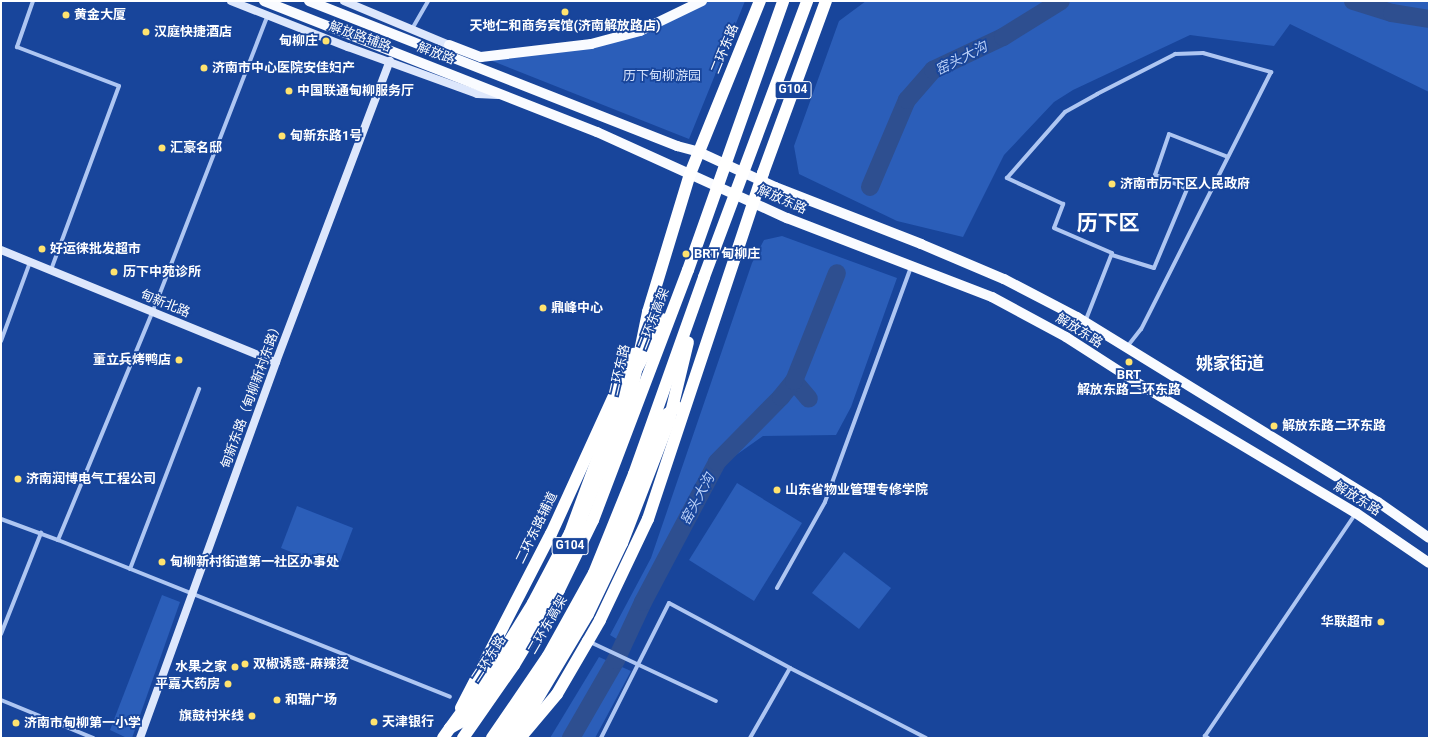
<!DOCTYPE html>
<html>
<head>
<meta charset="utf-8">
<style>
  body { margin:0 }
  #map { position:relative; width:1430px; height:739px; overflow:hidden; background:#18459b; font-family:Roboto,"Noto Sans SC",sans-serif }
  div>[style] { position:absolute }
  [style*='--x'] { left:calc(var(--x)*1px); top:calc(var(--y)*1px); width:calc(var(--w)*1px); rotate:calc(var(--a)*1deg) }
  .green>* { inset:0; background:#2b5eb9 }
  .river>* { height:18px; margin:-9px; padding:0 9px; transform-origin:9px; border-radius:9px; background:#2e4f90 }
  .street>* { height:4px; margin:-2px; padding:0 2px; transform-origin:2px; border-radius:2px; background:#aec6f2 }
  .secondary>* { height:8px; margin:-4px; padding:0 4px; transform-origin:4px; border-radius:4px; background:#dde7fc }
  .primary>* { height:10px; margin:-5px; padding:0 5px; transform-origin:5px; border-radius:5px; background:#f9fbff }
  .highway>* { height:12px; margin:-6px; padding:0 6px; transform-origin:6px; border-radius:6px; background:#fff }
  .highway-bridge>* { height:12px; margin:-6px; padding:0 6px; transform-origin:6px; border-radius:6px; background:#fff }
  .dots>* { width:11px; height:11px; translate:-50% -50%; box-sizing:border-box; border:2px solid #18459b; border-radius:50% }
  span { translate:-50% -50%; white-space:nowrap; text-align:center; line-height:1.15; -webkit-text-stroke:3.5px #18459b; paint-order:stroke }
  .shield-label span { padding:1px 3px; background:#18459b; border:1px solid; border-radius:3px; -webkit-text-stroke-width:0 }
  .shield-label { font-size:12px; color:#fff; font-weight:700 }
  .poi-label { font-size:13px; color:#fff; font-weight:700 }
  .left { translate:0 -50%; text-align:left }
  .right { translate:-100% -50%; text-align:right }
  .street-label { font-size:13px; color:#fff }
  .park-label { font-size:13px; color:#d6e3fc }
  .water-label { font-size:14px; color:#bbd1f8; font-style:italic }
  .district-label { font-size:17px; color:#fff; font-weight:700 }
  .town-label { font-size:21px; color:#fff; font-weight:700 }
  .frame { position:absolute; inset:0; border:2px solid #fff; pointer-events:none }
</style>
</head>
<body>
<div id="map">
  <div class="green">
    <i style="clip-path:polygon(706px 1px,745px 1px,689px 139px,490px 60px,592px 46px)"></i>
    <i style="clip-path:polygon(866px 1px,1429px 1px,1429px 92px,1290px 24px,1274px 46px,1190px 35px,1073px 90px,1054px 102px,1004px 155px,963px 237px,897px 221px,799px 174px,794px 146px,839px 21px)"></i>
    <i style="clip-path:polygon(782px 236px,897px 278px,851px 407px,836px 435px,763px 436px,722px 465px,712px 460px,628px 646px,610px 635px,651px 558px,752px 263px,764px 240px)"></i>
    <i style="clip-path:polygon(737px 483px,802px 523px,754px 601px,689px 560px)"></i>
    <i style="clip-path:polygon(297px 506px,353px 528px,337px 570px,281px 548px)"></i>
    <i style="clip-path:polygon(844px 552px,891px 588px,859px 629px,812px 593px)"></i>
    <i style="clip-path:polygon(162px 595px,180px 602px,132px 738px,127px 738px,110px 730px)"></i>
    <i style="clip-path:polygon(599px 657px,631px 671px,595px 738px,550px 738px)"></i>
  </div>
  <div class="river">
    <i style="--x:1353;--y:1;--w:41;--a:17.1"></i>
    <i style="--x:1392;--y:13;--w:37;--a:9"></i>
    <i style="--x:870;--y:187;--w:95;--a:-67"></i>
    <i style="--x:907;--y:100;--w:40;--a:-49"></i>
    <i style="--x:933;--y:70;--w:77;--a:-25.2"></i>
    <i style="--x:1003;--y:37;--w:68;--a:-31.8"></i>
    <i style="--x:794;--y:381;--w:23;--a:50"></i>
    <i style="--x:571;--y:738;--w:90;--a:-60"></i>
    <i style="--x:616;--y:660;--w:64;--a:-65"></i>
    <i style="--x:643;--y:602;--w:158;--a:-62.1"></i>
    <i style="--x:717;--y:462;--w:91;--a:-45.4"></i>
    <i style="--x:781;--y:397;--w:21;--a:-51"></i>
    <i style="--x:794;--y:381;--w:116;--a:-68.3"></i>
  </div>
  <div class="street">
    <i style="--x:33;--y:1;--w:49;--a:109.2"></i>
    <i style="--x:17;--y:47;--w:109;--a:20.9"></i>
    <i style="--x:119;--y:86;--w:196;--a:110.3"></i>
    <i style="--x:412;--y:29;--w:32;--a:-60"></i>
    <i style="--x:1112;--y:255;--w:44;--a:17.2"></i>
    <i style="--x:1154;--y:268;--w:86;--a:-67.3"></i>
    <i style="--x:1187;--y:189;--w:35;--a:-156"></i>
    <i style="--x:1155;--y:175;--w:43;--a:-71.1"></i>
    <i style="--x:1169;--y:134;--w:63;--a:21.3"></i>
    <i style="--x:1085;--y:322;--w:74;--a:-68.6"></i>
    <i style="--x:1112;--y:253;--w:63;--a:-156.7"></i>
    <i style="--x:1054;--y:228;--w:26;--a:-69"></i>
    <i style="--x:1063;--y:204;--w:62;--a:-155.1"></i>
    <i style="--x:1007;--y:178;--w:88;--a:-48.7"></i>
    <i style="--x:1065;--y:112;--w:37;--a:-29"></i>
    <i style="--x:1097;--y:94;--w:88;--a:-27.1"></i>
    <i style="--x:1175;--y:54;--w:28;--a:-2"></i>
    <i style="--x:1203;--y:53;--w:71;--a:15.6"></i>
    <i style="--x:1271;--y:72;--w:288;--a:116.8"></i>
    <i style="--x:1141;--y:329;--w:23;--a:128"></i>
    <i style="--x:1;--y:341;--w:84;--a:-69.8"></i>
    <i style="--x:1;--y:519;--w:61;--a:20.2"></i>
    <i style="--x:58;--y:540;--w:422;--a:21.8"></i>
    <i style="--x:58;--y:540;--w:248;--a:-67.5"></i>
    <i style="--x:153;--y:311;--w:318;--a:-68.8"></i>
    <i style="--x:130;--y:569;--w:193;--a:-69"></i>
    <i style="--x:777;--y:588;--w:98;--a:-60.8"></i>
    <i style="--x:825;--y:502;--w:250;--a:-69.9"></i>
    <i style="--x:1;--y:634;--w:109;--a:-68.4"></i>
    <i style="--x:590;--y:642;--w:139;--a:25.1"></i>
    <i style="--x:790;--y:668;--w:153;--a:27.2"></i>
    <i style="--x:1;--y:700;--w:100;--a:22.4"></i>
    <i style="--x:601;--y:738;--w:151;--a:-63.3"></i>
    <i style="--x:669;--y:603;--w:137;--a:28.2"></i>
    <i style="--x:790;--y:668;--w:81;--a:119.7"></i>
    <i style="--x:1208;--y:738;--w:4;--a:-146"></i>
    <i style="--x:1205;--y:736;--w:269;--a:-55.9"></i>
  </div>
  <div class="secondary">
    <i style="--x:231;--y:1;--w:126;--a:21.5"></i>
    <i style="--x:348;--y:47;--w:137;--a:20"></i>
    <i style="--x:477;--y:94;--w:21;--a:3"></i>
    <i style="--x:344;--y:1;--w:114;--a:22.7"></i>
    <i style="--x:1;--y:250;--w:297;--a:22.2"></i>
    <i style="--x:140;--y:738;--w:400;--a:-70.1"></i>
    <i style="--x:276;--y:362;--w:322;--a:-69.3"></i>
  </div>
  <div class="primary">
    <i style="--x:264;--y:1;--w:358;--a:21.5"></i>
    <i style="--x:597;--y:132;--w:209;--a:24.4"></i>
    <i style="--x:787;--y:218;--w:220;--a:21.1"></i>
    <i style="--x:992;--y:297;--w:84;--a:28.4"></i>
    <i style="--x:1066;--y:337;--w:83;--a:32.7"></i>
    <i style="--x:1136;--y:382;--w:256;--a:30.8"></i>
    <i style="--x:1356;--y:513;--w:88;--a:34.4"></i>
    <i style="--x:309;--y:1;--w:396;--a:21.5"></i>
    <i style="--x:677;--y:146;--w:23;--a:15"></i>
    <i style="--x:699;--y:152;--w:84;--a:24.7"></i>
    <i style="--x:775;--y:187;--w:157;--a:21.3"></i>
    <i style="--x:921;--y:244;--w:90;--a:22.9"></i>
    <i style="--x:1004;--y:279;--w:82;--a:27.5"></i>
    <i style="--x:1077;--y:317;--w:353;--a:31.6"></i>
    <i style="--x:1378;--y:502;--w:62;--a:35.2"></i>
    <i style="--x:449;--y:45;--w:34;--a:21"></i>
    <i style="--x:481;--y:57;--w:111;--a:-6.7"></i>
    <i style="--x:591;--y:44;--w:51;--a:-14.9"></i>
    <i style="--x:640;--y:31;--w:69;--a:-25.8"></i>
  </div>
  <div class="highway">
    <i style="--x:461;--y:708;--w:196;--a:-62.7"></i>
    <i style="--x:551;--y:534;--w:198;--a:-65.5"></i>
    <i style="--x:443;--y:738;--w:12;--a:-55"></i>
    <i style="--x:450;--y:728;--w:18;--a:-29"></i>
    <i style="--x:466;--y:719;--w:85;--a:-56.5"></i>
    <i style="--x:513;--y:648;--w:97;--a:-58.9"></i>
    <i style="--x:563;--y:565;--w:188;--a:-68.5"></i>
    <i style="--x:632;--y:390;--w:80;--a:-78.4"></i>
    <i style="--x:648;--y:312;--w:144;--a:-73.1"></i>
    <i style="--x:690;--y:174;--w:187;--a:-68"></i>
    <i style="--x:505;--y:738;--w:100;--a:-58.1"></i>
    <i style="--x:558;--y:653;--w:84;--a:-61.6"></i>
    <i style="--x:598;--y:579;--w:175;--a:-68.1"></i>
    <i style="--x:663;--y:417;--w:17;--a:-36"></i>
    <i style="--x:520;--y:738;--w:57;--a:-49.9"></i>
    <i style="--x:557;--y:694;--w:61;--a:-59.7"></i>
    <i style="--x:588;--y:641;--w:24;--a:-60"></i>
    <i style="--x:600;--y:620;--w:112;--a:-64.6"></i>
    <i style="--x:648;--y:519;--w:365;--a:-71.6"></i>
    <i style="--x:763;--y:173;--w:183;--a:-69.9"></i>
  </div>
  <div class="highway-bridge">
    <i style="--x:450;--y:728;--w:64;--a:-53.8"></i>
    <i style="--x:488;--y:676;--w:86;--a:-58.3"></i>
    <i style="--x:533;--y:603;--w:79;--a:-62.1"></i>
    <i style="--x:570;--y:533;--w:135;--a:-69.7"></i>
    <i style="--x:617;--y:406;--w:98;--a:-62.1"></i>
    <i style="--x:463;--y:738;--w:89;--a:-55.1"></i>
    <i style="--x:514;--y:665;--w:87;--a:-59"></i>
    <i style="--x:559;--y:590;--w:78;--a:-64.1"></i>
    <i style="--x:593;--y:520;--w:267;--a:-69.2"></i>
    <i style="--x:688;--y:270;--w:285;--a:-70.5"></i>
    <i style="--x:492;--y:738;--w:99;--a:-55.7"></i>
    <i style="--x:548;--y:656;--w:95;--a:-61"></i>
    <i style="--x:594;--y:573;--w:107;--a:-68"></i>
    <i style="--x:634;--y:474;--w:209;--a:-70.4"></i>
    <i style="--x:704;--y:277;--w:295;--a:-69.5"></i>
    <i style="--x:514;--y:738;--w:144;--a:-59.2"></i>
    <i style="--x:588;--y:614;--w:79;--a:-64.4"></i>
    <i style="--x:622;--y:543;--w:131;--a:-68.9"></i>
    <i style="--x:669;--y:421;--w:81;--a:-76.5"></i>
  </div>
  <div class="dots">
    <i style="left:565px;top:12px;background:#ffe36f"></i>
    <i style="left:66px;top:15px;background:#ffe36f"></i>
    <i style="left:146px;top:32px;background:#ffe36f"></i>
    <i style="left:326px;top:41px;background:#ffe36f"></i>
    <i style="left:204px;top:68px;background:#ffe36f"></i>
    <i style="left:289px;top:91px;background:#ffe36f"></i>
    <i style="left:282px;top:136px;background:#ffe36f"></i>
    <i style="left:162px;top:148px;background:#ffe36f"></i>
    <i style="left:1112px;top:184px;background:#ffe36f"></i>
    <i style="left:42px;top:249px;background:#ffe36f"></i>
    <i style="left:686px;top:254px;background:#ffe36f"></i>
    <i style="left:114px;top:272px;background:#ffe36f"></i>
    <i style="left:543px;top:308px;background:#ffe36f"></i>
    <i style="left:179px;top:360px;background:#ffe36f"></i>
    <i style="left:1129px;top:362px;background:#ffe36f"></i>
    <i style="left:1274px;top:426px;background:#ffe36f"></i>
    <i style="left:18px;top:479px;background:#ffe36f"></i>
    <i style="left:777px;top:490px;background:#ffe36f"></i>
    <i style="left:162px;top:562px;background:#ffe36f"></i>
    <i style="left:1381px;top:622px;background:#ffe36f"></i>
    <i style="left:245px;top:664px;background:#ffe36f"></i>
    <i style="left:235px;top:667px;background:#ffe36f"></i>
    <i style="left:228px;top:684px;background:#ffe36f"></i>
    <i style="left:277px;top:700px;background:#ffe36f"></i>
    <i style="left:252px;top:716px;background:#ffe36f"></i>
    <i style="left:374px;top:722px;background:#ffe36f"></i>
    <i style="left:16px;top:723px;background:#ffe36f"></i>
  </div>
  <div class="shield-label">
    <span style="left:793px;top:90px">G104</span>
    <span style="left:570px;top:546px">G104</span>
  </div>
  <div class="poi-label">
    <span class="left" style="left:74px;top:15px">黄金大厦</span>
    <span style="left:565px;top:26px">天地仁和商务宾馆(济南解放路店)</span>
    <span class="left" style="left:154px;top:32px">汉庭快捷酒店</span>
    <span class="right" style="left:318px;top:41px">甸柳庄</span>
    <span class="left" style="left:212px;top:68px">济南市中心医院安佳妇产</span>
    <span class="left" style="left:297px;top:91px">中国联通甸柳服务厅</span>
    <span class="left" style="left:290px;top:136px">甸新东路1号</span>
    <span class="left" style="left:170px;top:148px">汇豪名邸</span>
    <span class="left" style="left:1120px;top:184px">济南市历下区人民政府</span>
    <span class="left" style="left:50px;top:249px">好运徕批发超市</span>
    <span class="left" style="left:694px;top:254px">BRT 甸柳庄</span>
    <span class="left" style="left:123px;top:272px">历下中苑诊所</span>
    <span class="left" style="left:551px;top:308px">鼎峰中心</span>
    <span class="right" style="left:171px;top:360px">董立兵烤鸭店</span>
    <span style="left:1129px;top:383px">BRT<br>解放东路二环东路</span>
    <span class="left" style="left:1282px;top:426px">解放东路二环东路</span>
    <span class="left" style="left:26px;top:479px">济南润博电气工程公司</span>
    <span class="left" style="left:785px;top:490px">山东省物业管理专修学院</span>
    <span class="left" style="left:170px;top:562px">甸柳新村街道第一社区办事处</span>
    <span class="right" style="left:1373px;top:622px">华联超市</span>
    <span class="left" style="left:253px;top:664px">双椒诱惑-麻辣烫</span>
    <span class="right" style="left:227px;top:667px">水果之家</span>
    <span class="right" style="left:220px;top:684px">平嘉大药房</span>
    <span class="left" style="left:285px;top:700px">和瑞广场</span>
    <span class="right" style="left:244px;top:716px">旗鼓村米线</span>
    <span class="left" style="left:382px;top:722px">天津银行</span>
    <span class="left" style="left:24px;top:723px">济南市甸柳第一小学</span>
  </div>
  <div class="street-label">
    <span style="left:360px;top:37px;rotate:20deg">解放路辅路</span>
    <span style="left:725px;top:49px;rotate:-68deg">二环东路</span>
    <span style="left:436px;top:54px;rotate:21deg">解放路</span>
    <span style="left:782px;top:200px;rotate:24deg">解放东路</span>
    <span style="left:165px;top:304px;rotate:22deg">甸新北路</span>
    <span style="left:654px;top:319px;rotate:-69deg">二环东高架</span>
    <span style="left:1079px;top:331px;rotate:32deg">解放东路</span>
    <span style="left:620px;top:370px;rotate:-77deg">二环东路</span>
    <span style="left:252px;top:395px;rotate:-70deg">甸新东路（甸柳新村东路）</span>
    <span style="left:1357px;top:499px;rotate:32deg">解放东路</span>
    <span style="left:537px;top:528px;rotate:-64deg">二环东路辅道</span>
    <span style="left:548px;top:625px;rotate:-60deg">二环东高架</span>
    <span style="left:489px;top:659px;rotate:-57deg">二环东路</span>
  </div>
  <div class="park-label">
    <span style="left:662px;top:76px">历下甸柳游园</span>
  </div>
  <div class="water-label">
    <span style="left:961px;top:58px;rotate:-27deg">窑头大沟</span>
    <span style="left:697px;top:499px;rotate:-62deg">窑头大沟</span>
  </div>
  <div class="district-label">
    <span style="left:1230px;top:364px">姚家街道</span>
  </div>
  <div class="town-label">
    <span style="left:1108px;top:223px">历下区</span>
  </div>
  <div class="frame"></div>
</div>
</body>
</html>
